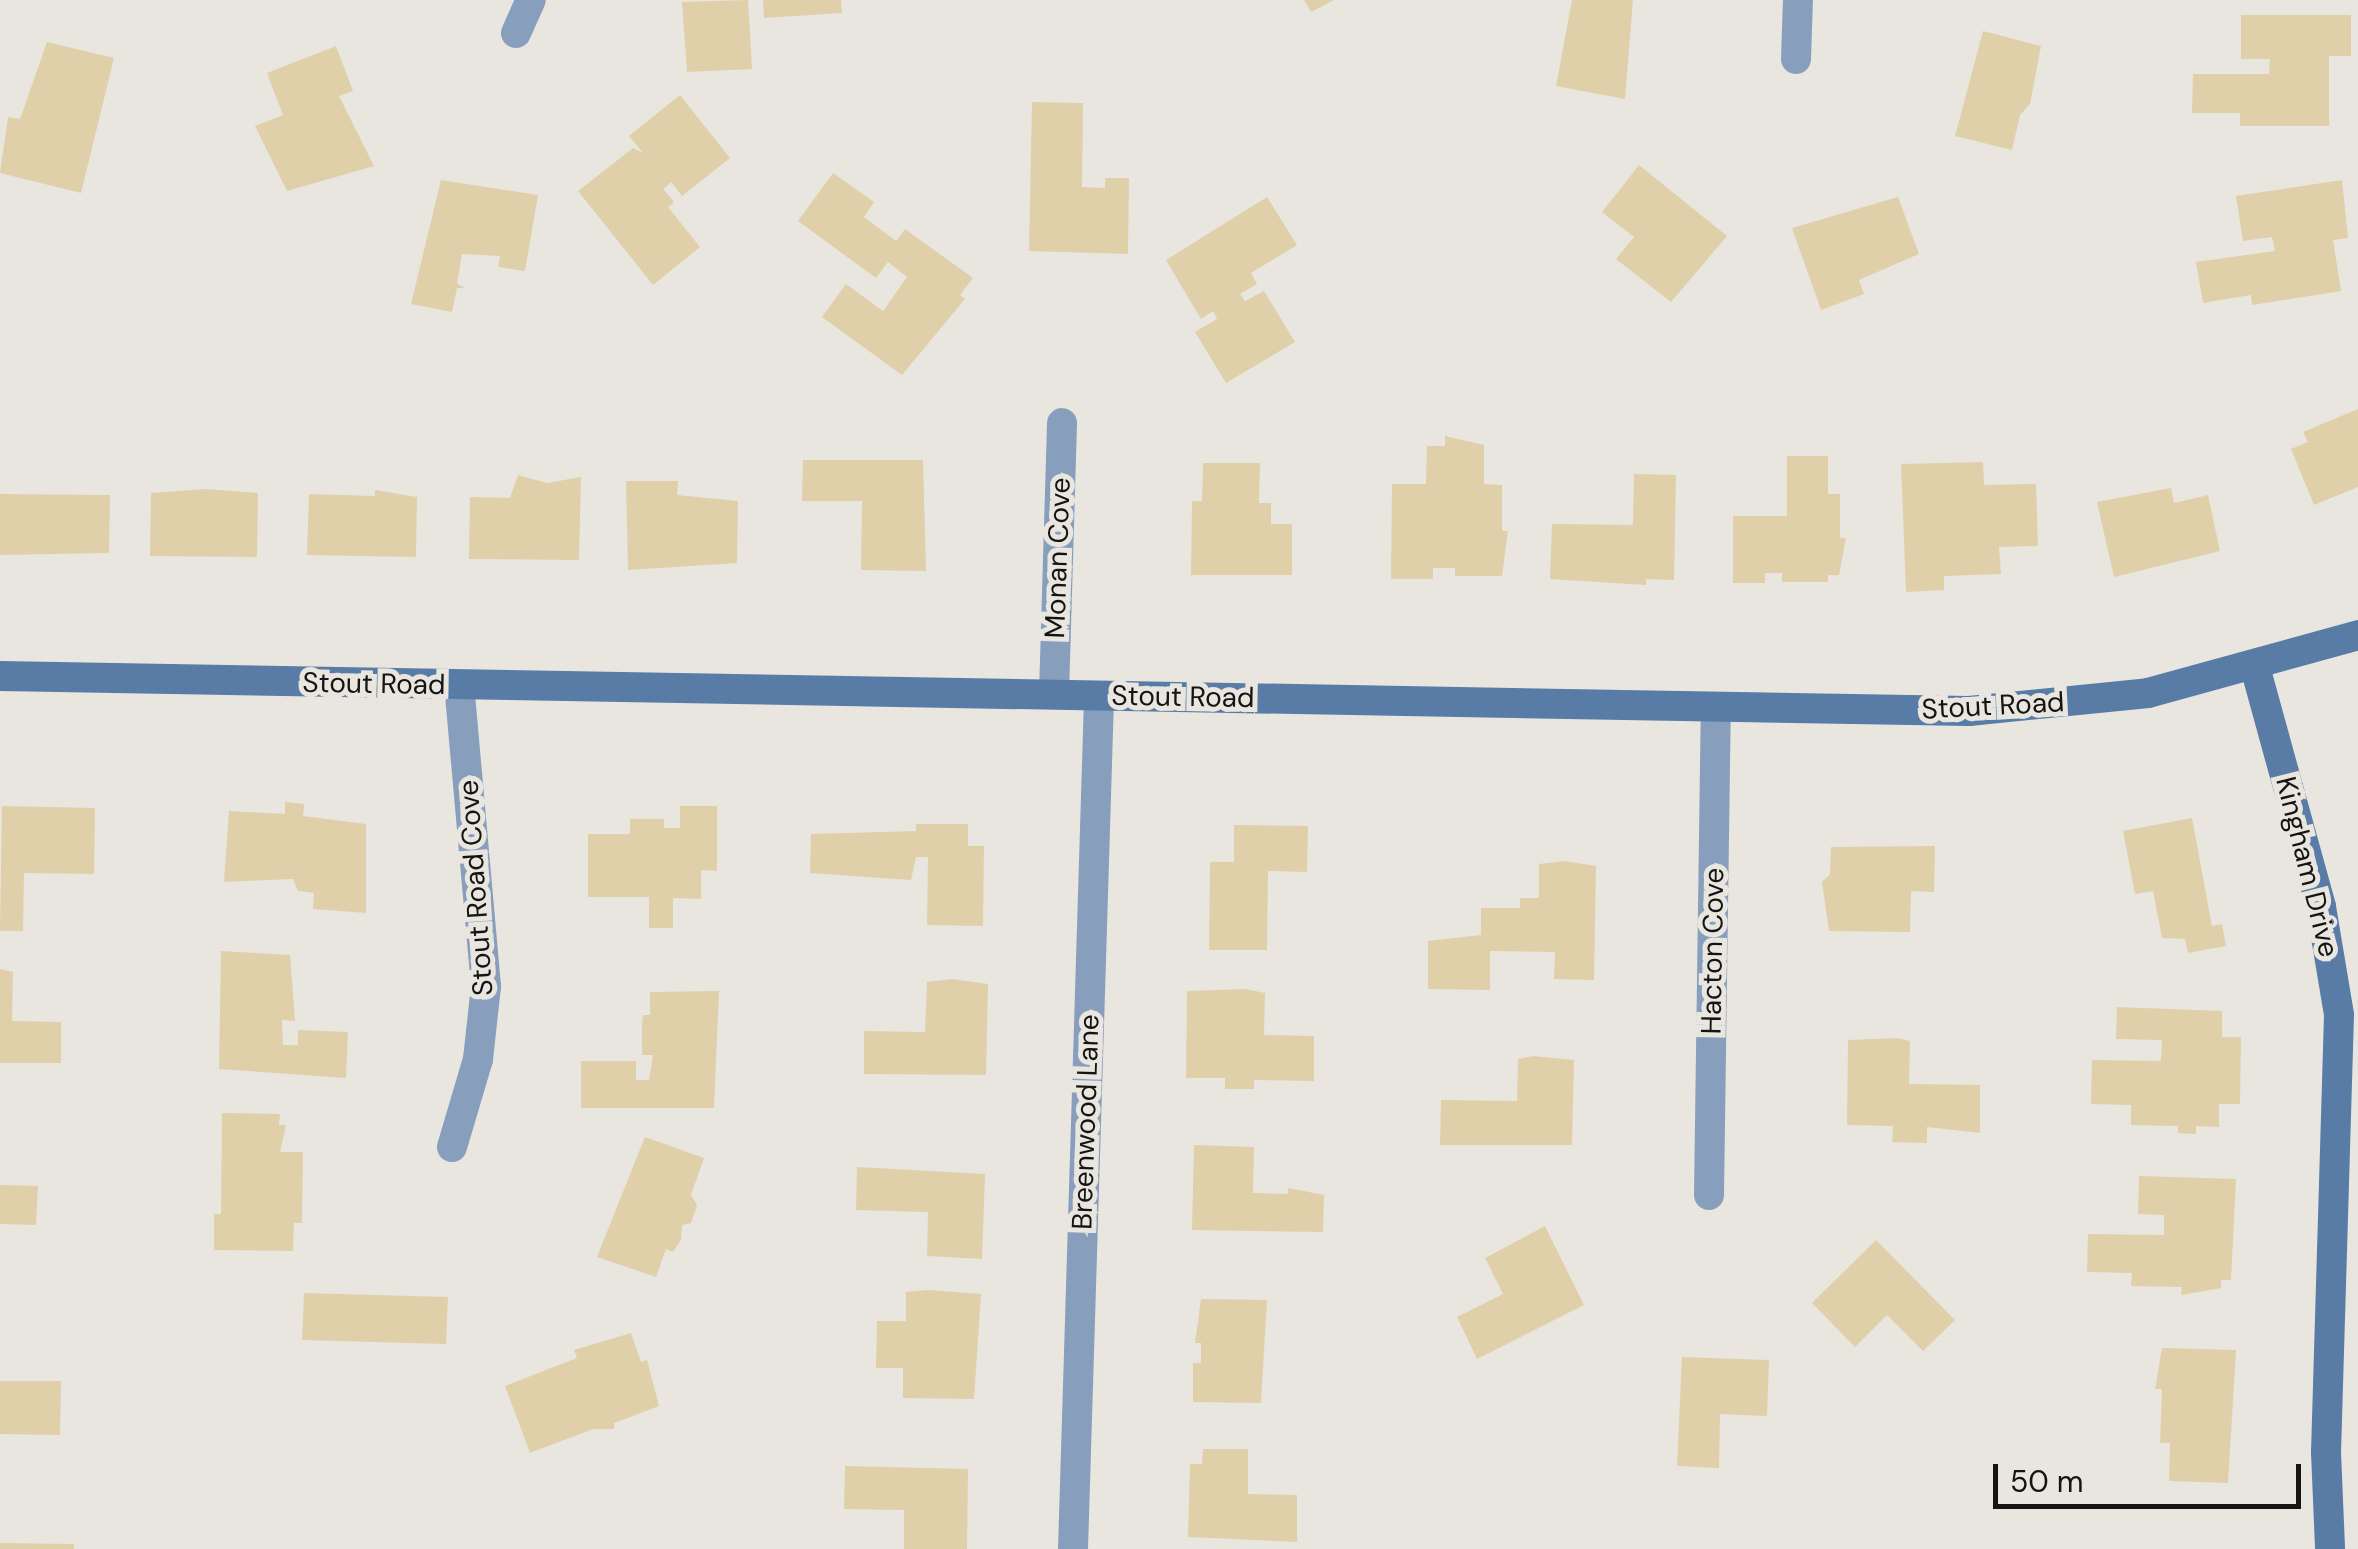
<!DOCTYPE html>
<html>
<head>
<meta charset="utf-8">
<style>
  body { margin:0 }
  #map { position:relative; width:2358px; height:1549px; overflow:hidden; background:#e9e6e0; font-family:"DM Sans",sans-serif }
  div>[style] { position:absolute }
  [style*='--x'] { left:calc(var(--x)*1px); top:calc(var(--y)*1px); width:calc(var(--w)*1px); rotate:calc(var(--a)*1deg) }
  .building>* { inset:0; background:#dfd0aa }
  .street>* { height:30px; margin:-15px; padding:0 15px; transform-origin:15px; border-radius:15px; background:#879fbc }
  .secondary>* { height:30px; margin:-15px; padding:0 15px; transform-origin:15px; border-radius:15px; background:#587ca6 }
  span { translate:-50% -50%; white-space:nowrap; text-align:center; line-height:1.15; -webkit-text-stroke:10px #e9e6e0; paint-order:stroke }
  .street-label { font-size:28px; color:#151412 }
  .scale { position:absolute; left:1993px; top:1464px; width:308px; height:45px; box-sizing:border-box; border:5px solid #151412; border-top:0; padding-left:12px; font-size:30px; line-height:35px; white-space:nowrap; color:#151412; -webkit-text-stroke:8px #e9e6e0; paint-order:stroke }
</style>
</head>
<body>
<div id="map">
  <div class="building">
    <i style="clip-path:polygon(748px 0,752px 69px,687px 72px,682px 2px)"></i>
    <i style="clip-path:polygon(763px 0,841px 0,842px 13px,764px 18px)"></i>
    <i style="clip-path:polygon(1304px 0,1334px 0,1311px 12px)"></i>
    <i style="clip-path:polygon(1572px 0,1633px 0,1625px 99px,1556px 86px)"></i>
    <i style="clip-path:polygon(2241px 15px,2351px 15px,2351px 56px,2329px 56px,2329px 126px,2240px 126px,2240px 113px,2192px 113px,2193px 74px,2269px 74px,2270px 59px,2241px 59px)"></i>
    <i style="clip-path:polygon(1983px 31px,2041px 46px,2030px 104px,2020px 115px,2012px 150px,1955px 136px)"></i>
    <i style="clip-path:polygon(47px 42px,114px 58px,81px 193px,0 173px,8px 117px,20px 119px)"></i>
    <i style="clip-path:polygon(336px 46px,353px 91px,339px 96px,374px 166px,287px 191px,255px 126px,283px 115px,267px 73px)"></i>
    <i style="clip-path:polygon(680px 95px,730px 158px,682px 196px,671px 182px,663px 189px,674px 202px,668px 207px,700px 247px,653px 285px,578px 191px,633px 148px,643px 153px,629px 136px)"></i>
    <i style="clip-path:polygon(1032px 102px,1083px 103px,1082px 187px,1105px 188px,1105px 178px,1129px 178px,1128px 254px,1029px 251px)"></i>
    <i style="clip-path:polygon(1639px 165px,1727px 236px,1671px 302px,1616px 259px,1634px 237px,1602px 212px)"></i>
    <i style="clip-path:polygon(833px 173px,874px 202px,864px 217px,896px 241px,905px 229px,973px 278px,960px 295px,965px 299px,902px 375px,822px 317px,846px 284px,883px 311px,907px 277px,888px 262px,876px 278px,798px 221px)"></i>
    <i style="clip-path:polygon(441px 180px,538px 195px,525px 271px,498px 267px,500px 256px,462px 254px,457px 284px,465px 288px,457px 288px,452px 312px,411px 304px)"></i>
    <i style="clip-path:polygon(2342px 180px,2348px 238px,2333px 240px,2341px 291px,2252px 305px,2251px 295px,2203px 303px,2196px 262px,2275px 251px,2272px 237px,2243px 241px,2236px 196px)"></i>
    <i style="clip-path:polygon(1267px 197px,1297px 245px,1251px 273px,1257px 284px,1240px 294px,1245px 301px,1264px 291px,1295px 342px,1226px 383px,1195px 332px,1217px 319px,1213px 311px,1201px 319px,1166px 260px)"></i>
    <i style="clip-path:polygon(1898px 197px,1919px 254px,1859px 280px,1864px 294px,1821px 310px,1792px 228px)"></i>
    <i style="clip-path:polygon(2358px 409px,2358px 487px,2314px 505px,2291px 449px,2308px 442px,2303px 432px)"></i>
    <i style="clip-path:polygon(1445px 436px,1484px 445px,1484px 484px,1502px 485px,1502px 531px,1508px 531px,1502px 576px,1455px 576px,1455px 568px,1433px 568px,1433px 579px,1391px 579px,1392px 484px,1426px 484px,1427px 446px,1445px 446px)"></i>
    <i style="clip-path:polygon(1787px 456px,1828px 456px,1828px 494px,1840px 494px,1840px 538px,1846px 538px,1839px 575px,1828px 575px,1828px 582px,1782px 582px,1782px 573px,1765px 573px,1765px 583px,1733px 583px,1733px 516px,1787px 516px)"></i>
    <i style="clip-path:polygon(803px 460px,923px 460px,926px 571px,861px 570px,862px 501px,802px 501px)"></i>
    <i style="clip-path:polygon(1983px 462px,1984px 485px,2036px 484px,2038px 546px,1999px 547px,2001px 574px,1944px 576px,1944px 590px,1906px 592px,1901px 464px)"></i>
    <i style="clip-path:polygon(1203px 463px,1260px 463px,1259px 503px,1271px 503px,1271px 524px,1292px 524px,1292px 575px,1191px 575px,1192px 501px,1202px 501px)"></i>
    <i style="clip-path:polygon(1634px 474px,1676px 475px,1674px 580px,1646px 579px,1646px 585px,1550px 579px,1552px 524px,1633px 525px)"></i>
    <i style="clip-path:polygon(518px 475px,547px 483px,581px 477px,579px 560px,469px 559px,470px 497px,510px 498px)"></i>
    <i style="clip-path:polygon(626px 481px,678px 481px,677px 495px,738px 501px,737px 563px,628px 570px)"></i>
    <i style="clip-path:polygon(2171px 488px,2174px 503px,2208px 495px,2220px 551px,2114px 577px,2097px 502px)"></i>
    <i style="clip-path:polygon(207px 489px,258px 493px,257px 557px,150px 556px,151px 493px)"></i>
    <i style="clip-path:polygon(375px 490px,417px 497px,416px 557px,307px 555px,309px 494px,375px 496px)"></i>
    <i style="clip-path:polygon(0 494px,110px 495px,109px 553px,0 555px)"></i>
    <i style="clip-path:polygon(285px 802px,304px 804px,303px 816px,366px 824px,366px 913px,313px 909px,314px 893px,298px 891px,293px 879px,224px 882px,229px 811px,285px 814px)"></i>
    <i style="clip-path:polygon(2px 806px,95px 808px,94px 874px,24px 873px,23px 931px,0 931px)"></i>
    <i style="clip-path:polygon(680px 806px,717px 806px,717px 871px,701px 870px,701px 899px,673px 898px,673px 928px,649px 928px,649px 897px,588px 897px,588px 834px,630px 834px,630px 819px,664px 819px,664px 828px,680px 828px)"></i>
    <i style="clip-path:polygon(2192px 818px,2212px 926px,2222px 924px,2226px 946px,2188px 953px,2185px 939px,2162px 938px,2153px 891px,2135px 894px,2123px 831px)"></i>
    <i style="clip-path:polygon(916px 824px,968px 824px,968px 846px,984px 846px,983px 926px,927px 925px,928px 857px,916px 857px,911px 880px,810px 873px,811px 834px,916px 831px)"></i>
    <i style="clip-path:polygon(1234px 825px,1308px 826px,1307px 872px,1268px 871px,1267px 950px,1209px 950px,1210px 862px,1234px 862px)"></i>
    <i style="clip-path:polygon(1935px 846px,1934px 892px,1911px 891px,1910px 932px,1829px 931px,1822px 882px,1830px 874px,1831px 847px)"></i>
    <i style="clip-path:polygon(1565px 861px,1596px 866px,1594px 980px,1554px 979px,1555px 952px,1490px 951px,1490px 990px,1428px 989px,1428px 941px,1481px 935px,1481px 908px,1520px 908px,1520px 898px,1539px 898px,1539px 864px)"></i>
    <i style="clip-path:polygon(221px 951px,290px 955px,295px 1021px,282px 1020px,283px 1045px,298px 1045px,298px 1030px,348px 1032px,346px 1078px,219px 1069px)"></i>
    <i style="clip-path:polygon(0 969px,13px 972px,12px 1021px,61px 1022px,61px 1063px,0 1063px)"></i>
    <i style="clip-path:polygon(952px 979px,988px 984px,986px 1075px,864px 1074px,864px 1031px,925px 1032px,927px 982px)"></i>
    <i style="clip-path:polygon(1245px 989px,1265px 993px,1264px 1035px,1314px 1036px,1314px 1081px,1254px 1080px,1254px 1089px,1225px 1089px,1225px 1078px,1186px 1078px,1187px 991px)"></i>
    <i style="clip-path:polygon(719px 991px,714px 1108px,581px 1108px,581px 1061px,636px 1061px,636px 1080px,649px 1080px,653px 1055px,642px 1055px,642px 1024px,643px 1015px,650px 1015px,650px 992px)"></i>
    <i style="clip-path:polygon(2117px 1007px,2222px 1011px,2222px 1037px,2241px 1037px,2240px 1104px,2219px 1104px,2219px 1127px,2196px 1126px,2196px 1134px,2178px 1133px,2178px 1126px,2131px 1125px,2131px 1105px,2091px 1104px,2092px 1060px,2161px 1061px,2162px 1040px,2116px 1039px)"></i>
    <i style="clip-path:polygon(1897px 1038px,1910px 1041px,1909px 1084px,1980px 1085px,1980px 1133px,1927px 1127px,1927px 1143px,1892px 1142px,1893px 1126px,1847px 1125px,1848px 1040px)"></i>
    <i style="clip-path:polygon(1533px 1056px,1574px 1060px,1572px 1145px,1440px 1145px,1441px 1100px,1517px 1101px,1518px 1059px)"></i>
    <i style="clip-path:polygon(222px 1113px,280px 1114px,279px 1125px,286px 1125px,280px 1152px,303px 1152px,302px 1223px,294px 1223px,293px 1251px,214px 1250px,214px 1214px,221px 1214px)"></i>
    <i style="clip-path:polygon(645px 1137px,704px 1158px,691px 1195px,697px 1205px,691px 1223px,682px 1225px,681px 1240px,673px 1252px,666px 1249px,656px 1277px,597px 1257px)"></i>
    <i style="clip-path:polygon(1194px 1145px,1254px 1147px,1253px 1193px,1288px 1194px,1288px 1188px,1324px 1195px,1323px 1232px,1192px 1230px)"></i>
    <i style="clip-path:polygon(857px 1167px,985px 1174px,982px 1259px,927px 1256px,928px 1212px,856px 1210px)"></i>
    <i style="clip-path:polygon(2139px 1176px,2236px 1179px,2231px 1280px,2221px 1280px,2221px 1288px,2181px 1295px,2182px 1287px,2131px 1286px,2132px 1273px,2087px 1272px,2088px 1234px,2164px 1235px,2164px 1215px,2138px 1214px)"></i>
    <i style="clip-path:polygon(0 1185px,38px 1186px,36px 1225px,0 1224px)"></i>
    <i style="clip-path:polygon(1545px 1226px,1584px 1305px,1477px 1359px,1457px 1317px,1503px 1294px,1485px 1258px)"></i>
    <i style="clip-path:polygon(1876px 1240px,1955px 1320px,1923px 1351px,1887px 1315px,1855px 1347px,1812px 1303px)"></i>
    <i style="clip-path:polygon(928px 1290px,981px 1294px,974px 1399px,903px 1398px,903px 1368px,876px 1368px,877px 1321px,906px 1321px,906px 1292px)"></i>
    <i style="clip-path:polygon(304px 1293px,448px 1297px,446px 1344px,302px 1340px)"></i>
    <i style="clip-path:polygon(1201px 1299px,1267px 1300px,1261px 1403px,1193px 1402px,1193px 1363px,1201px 1363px,1201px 1343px,1195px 1343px)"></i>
    <i style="clip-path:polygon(631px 1333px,641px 1362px,647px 1360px,659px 1406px,614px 1423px,614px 1429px,593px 1429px,530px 1453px,505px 1386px,577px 1358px,574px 1350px)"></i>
    <i style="clip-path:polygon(2162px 1348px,2236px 1350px,2228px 1483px,2169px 1481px,2170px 1443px,2160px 1443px,2162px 1389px,2155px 1389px)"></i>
    <i style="clip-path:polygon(1682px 1357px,1769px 1360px,1767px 1416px,1720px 1414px,1719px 1468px,1677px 1466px)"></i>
    <i style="clip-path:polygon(0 1381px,61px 1381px,60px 1435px,0 1434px)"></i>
    <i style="clip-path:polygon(1203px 1449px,1248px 1449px,1248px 1494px,1297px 1495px,1297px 1542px,1188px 1537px,1190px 1464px,1202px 1464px)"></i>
    <i style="clip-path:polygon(845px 1466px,968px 1469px,967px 1549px,904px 1549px,904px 1510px,844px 1509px)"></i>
    <i style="clip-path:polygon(0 1543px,74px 1544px,74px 1549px,0 1549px)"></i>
  </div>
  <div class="street">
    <i style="--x:516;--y:33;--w:36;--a:-66"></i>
    <i style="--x:1796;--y:59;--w:59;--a:-88.1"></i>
    <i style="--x:1054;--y:694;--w:271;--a:-88.3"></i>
    <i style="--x:452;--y:1147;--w:92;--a:-73.5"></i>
    <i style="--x:478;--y:1059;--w:73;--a:-83.7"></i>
    <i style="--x:486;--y:986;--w:302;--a:-95.1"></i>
    <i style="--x:1709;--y:1195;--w:488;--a:-89.2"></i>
    <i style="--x:1073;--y:1549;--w:853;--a:-88.25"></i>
  </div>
  <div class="secondary">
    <i style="--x:2255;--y:667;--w:249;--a:74.6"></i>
    <i style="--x:2321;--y:907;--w:109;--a:80.5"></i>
    <i style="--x:2339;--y:1015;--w:437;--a:91.7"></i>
    <i style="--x:2326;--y:1452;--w:97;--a:87.6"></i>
    <i style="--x:0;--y:676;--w:1969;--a:1.02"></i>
    <i style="--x:1969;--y:711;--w:180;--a:-5.7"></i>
    <i style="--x:2148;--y:693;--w:218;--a:-15.4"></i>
  </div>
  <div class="street-label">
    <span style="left:1058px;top:558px;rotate:-88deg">Monan Cove</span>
    <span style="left:374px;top:684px;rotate:1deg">Stout Road</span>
    <span style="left:1183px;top:697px;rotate:1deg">Stout Road</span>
    <span style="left:1993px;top:706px;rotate:-3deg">Stout Road</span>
    <span style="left:2307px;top:867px;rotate:76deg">Kingham Drive</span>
    <span style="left:476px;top:888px;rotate:-94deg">Stout Road Cove</span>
    <span style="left:1713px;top:951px;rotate:-89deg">Hacton Cove</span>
    <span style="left:1086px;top:1122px;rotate:-88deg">Breenwood Lane</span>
  </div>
  <div class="scale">50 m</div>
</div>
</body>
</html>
